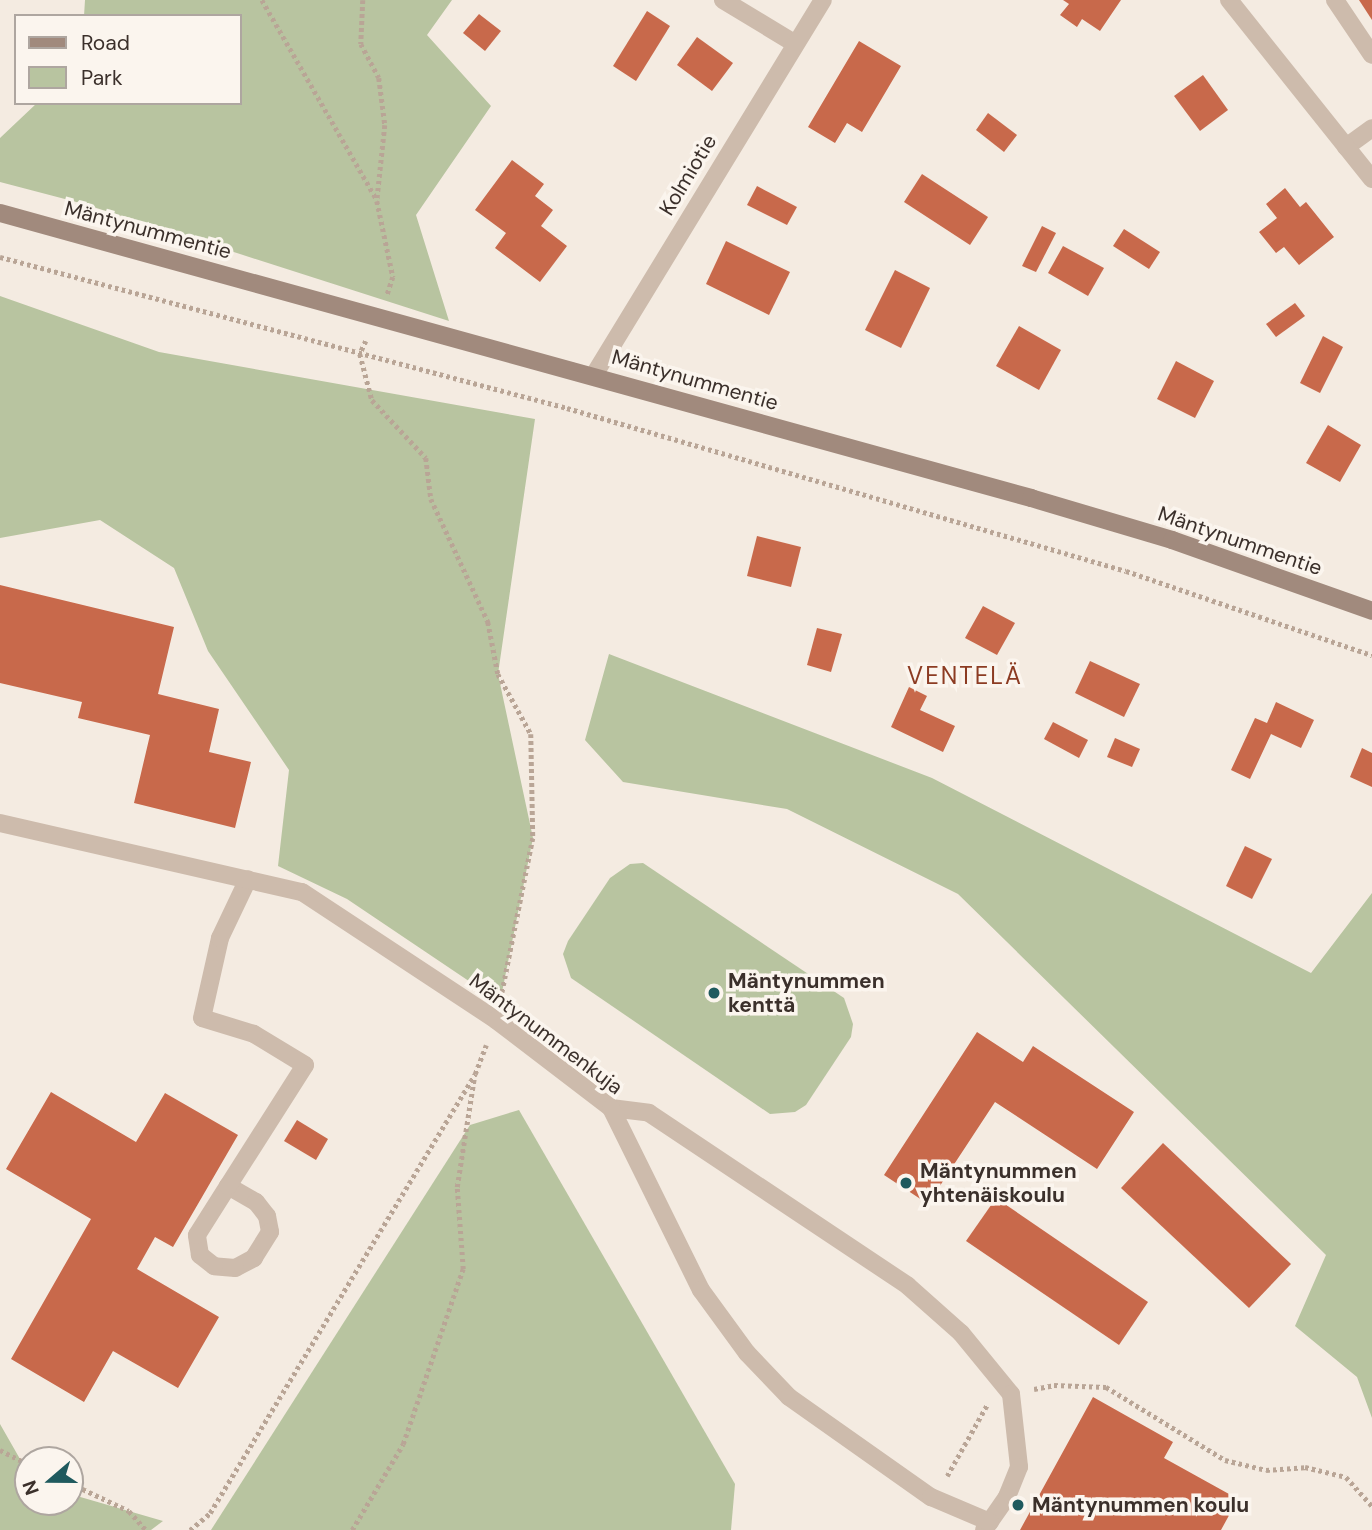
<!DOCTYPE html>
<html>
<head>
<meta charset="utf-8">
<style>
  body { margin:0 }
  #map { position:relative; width:1372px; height:1530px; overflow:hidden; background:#f4ebe1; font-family:"DM Sans",sans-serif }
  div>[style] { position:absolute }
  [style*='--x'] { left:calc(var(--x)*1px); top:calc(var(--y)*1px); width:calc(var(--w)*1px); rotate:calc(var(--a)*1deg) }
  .green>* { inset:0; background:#b8c4a0 }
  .building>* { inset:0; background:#c8694b }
  .path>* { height:4.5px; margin-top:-2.25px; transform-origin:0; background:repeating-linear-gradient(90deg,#b9a596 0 3.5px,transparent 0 7px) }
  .lane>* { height:18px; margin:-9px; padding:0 9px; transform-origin:9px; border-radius:9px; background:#cdbbac }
  .street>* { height:18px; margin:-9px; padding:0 9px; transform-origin:9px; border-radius:9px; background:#cdbbac }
  .secondary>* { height:18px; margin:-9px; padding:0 9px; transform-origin:9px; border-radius:9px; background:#a18a7d }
  .dots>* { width:19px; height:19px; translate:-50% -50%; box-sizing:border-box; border:4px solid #fbf5ee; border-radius:50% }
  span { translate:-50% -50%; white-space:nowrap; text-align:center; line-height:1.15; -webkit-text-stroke:7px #fbf5ee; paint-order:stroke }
  .street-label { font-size:21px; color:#3b302b }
  .poi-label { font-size:21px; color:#3b302b; font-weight:700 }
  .left { translate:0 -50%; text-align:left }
  .quarter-label { font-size:24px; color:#8c3b22; letter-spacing:2px }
  .legend { position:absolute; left:14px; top:14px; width:228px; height:91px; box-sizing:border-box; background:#fbf5ee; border:2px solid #aea6a0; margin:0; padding:9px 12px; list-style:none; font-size:21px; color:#3b302b }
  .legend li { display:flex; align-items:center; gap:14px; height:35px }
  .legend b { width:35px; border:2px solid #aea6a0 }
  .north { position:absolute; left:14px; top:1446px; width:70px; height:70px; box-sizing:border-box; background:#fbf5ee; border:2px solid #aea6a0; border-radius:50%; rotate:250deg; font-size:19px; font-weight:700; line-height:28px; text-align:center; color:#3b302b }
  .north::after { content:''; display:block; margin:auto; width:24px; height:32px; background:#1f5a5e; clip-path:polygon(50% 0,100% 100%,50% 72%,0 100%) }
</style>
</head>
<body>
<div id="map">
  <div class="green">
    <i style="clip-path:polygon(85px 0,452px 0,427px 35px,491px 106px,416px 215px,449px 321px,84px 204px,0 182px,0 138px,37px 103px,240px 103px,240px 16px,84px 16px)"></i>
    <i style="clip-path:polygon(0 296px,159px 352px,535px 419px,498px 674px,533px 838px,500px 1002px,347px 899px,278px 866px,289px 770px,208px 651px,174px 568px,100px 520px,0 538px)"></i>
    <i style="clip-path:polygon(609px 654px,932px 778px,1311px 973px,1372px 893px,1372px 1418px,1357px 1377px,1295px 1326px,1326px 1255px,958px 894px,787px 809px,623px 782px,585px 740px)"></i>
    <i style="clip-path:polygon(643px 863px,844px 998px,853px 1024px,851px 1037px,806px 1105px,795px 1112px,770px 1114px,571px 978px,563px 954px,568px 941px,610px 878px,630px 864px)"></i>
    <i style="clip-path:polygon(519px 1110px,735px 1484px,731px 1530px,211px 1530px,470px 1125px)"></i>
    <i style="clip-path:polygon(0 1424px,28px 1473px,28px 1502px,70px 1502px,70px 1494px,163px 1521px,151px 1530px,0 1530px)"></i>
  </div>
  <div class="building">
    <i style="clip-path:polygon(1063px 0,1121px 0,1100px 31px,1082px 19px,1077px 27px,1060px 15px,1069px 4px)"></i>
    <i style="clip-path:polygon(1359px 0,1372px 0,1372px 20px)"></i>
    <i style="clip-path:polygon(647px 11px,670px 26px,636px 81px,613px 66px)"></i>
    <i style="clip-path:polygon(479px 14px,501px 31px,485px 51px,463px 33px)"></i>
    <i style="clip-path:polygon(697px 37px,733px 63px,712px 91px,677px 65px)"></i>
    <i style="clip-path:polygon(859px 41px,901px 66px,862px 132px,847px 123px,835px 143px,808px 127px)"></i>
    <i style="clip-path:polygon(1203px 75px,1228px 110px,1200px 131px,1174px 96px)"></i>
    <i style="clip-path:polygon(988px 113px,1017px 135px,1004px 152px,976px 130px)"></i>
    <i style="clip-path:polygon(512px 160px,544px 184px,535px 196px,553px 210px,541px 226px,567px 246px,540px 282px,495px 248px,506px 233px,475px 210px)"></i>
    <i style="clip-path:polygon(922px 174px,988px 217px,970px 245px,904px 202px)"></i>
    <i style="clip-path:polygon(757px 186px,797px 207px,787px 225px,747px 205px)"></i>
    <i style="clip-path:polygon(1285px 188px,1300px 207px,1306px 202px,1334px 237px,1299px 265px,1284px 247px,1276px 253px,1259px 232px,1277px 218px,1266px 204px)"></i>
    <i style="clip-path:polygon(1042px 226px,1056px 233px,1036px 272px,1022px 266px)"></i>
    <i style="clip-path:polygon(1124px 229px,1160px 252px,1149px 269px,1113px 246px)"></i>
    <i style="clip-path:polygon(726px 241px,790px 272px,769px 315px,706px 284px)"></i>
    <i style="clip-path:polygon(1063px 246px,1104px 268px,1088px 296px,1048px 273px)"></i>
    <i style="clip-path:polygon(895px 270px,930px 288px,901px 348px,865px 330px)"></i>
    <i style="clip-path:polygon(1295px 303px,1305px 316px,1276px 337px,1266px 324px)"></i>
    <i style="clip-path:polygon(1019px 326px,1061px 350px,1039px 390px,996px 366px)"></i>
    <i style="clip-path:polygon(1323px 336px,1343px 347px,1320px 393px,1300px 383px)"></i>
    <i style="clip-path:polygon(1176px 361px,1214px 381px,1195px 418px,1157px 399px)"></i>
    <i style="clip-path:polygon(1328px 425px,1361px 445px,1340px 482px,1306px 463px)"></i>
    <i style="clip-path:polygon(757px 536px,801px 547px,791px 587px,747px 576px)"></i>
    <i style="clip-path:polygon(0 585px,174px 627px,158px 694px,219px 709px,209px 752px,251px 762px,235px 828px,134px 803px,150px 735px,78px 718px,82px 702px,0 683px)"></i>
    <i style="clip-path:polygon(983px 606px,1015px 623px,997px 655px,965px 638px)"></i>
    <i style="clip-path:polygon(817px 628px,842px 634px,831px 672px,807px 665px)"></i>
    <i style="clip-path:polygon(1090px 661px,1140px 684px,1124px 717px,1075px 693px)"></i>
    <i style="clip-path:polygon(909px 687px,927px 696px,920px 710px,955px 726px,943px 752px,891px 727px)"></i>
    <i style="clip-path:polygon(1276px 702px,1314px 720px,1301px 748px,1271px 734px,1250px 779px,1231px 770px,1255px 718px,1267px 723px)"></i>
    <i style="clip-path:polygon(1053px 722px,1088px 740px,1079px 758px,1044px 739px)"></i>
    <i style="clip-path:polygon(1115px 738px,1140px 749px,1132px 767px,1107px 757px)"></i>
    <i style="clip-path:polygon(1362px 748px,1372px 753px,1372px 787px,1350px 777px)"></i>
    <i style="clip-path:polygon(1245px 846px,1272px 859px,1252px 899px,1226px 886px)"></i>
    <i style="clip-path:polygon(977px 1032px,1023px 1062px,1033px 1046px,1134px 1112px,1097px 1169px,995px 1102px,928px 1204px,884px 1175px)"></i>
    <i style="clip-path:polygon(51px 1092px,136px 1142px,165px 1093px,238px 1135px,173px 1247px,155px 1237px,137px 1269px,219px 1317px,178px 1388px,113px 1351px,84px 1402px,11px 1359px,91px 1219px,6px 1169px)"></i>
    <i style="clip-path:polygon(297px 1120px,328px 1139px,316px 1160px,284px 1141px)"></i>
    <i style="clip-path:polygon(1163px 1143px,1291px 1264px,1249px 1308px,1121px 1188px)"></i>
    <i style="clip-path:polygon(996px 1198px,1148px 1302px,1119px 1345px,966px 1241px)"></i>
    <i style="clip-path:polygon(1093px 1397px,1173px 1442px,1164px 1458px,1238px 1499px,1221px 1530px,1020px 1530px)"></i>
  </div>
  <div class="path">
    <i style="--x:262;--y:0;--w:231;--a:60.1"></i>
    <i style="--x:363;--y:0;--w:44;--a:92.6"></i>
    <i style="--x:361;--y:44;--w:38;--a:62"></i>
    <i style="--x:379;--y:78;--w:47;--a:82.7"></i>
    <i style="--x:385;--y:125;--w:76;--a:96"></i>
    <i style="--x:377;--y:201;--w:78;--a:78.1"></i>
    <i style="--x:393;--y:277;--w:19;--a:108"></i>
    <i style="--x:0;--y:257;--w:587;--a:14.91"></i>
    <i style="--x:567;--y:408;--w:582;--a:16.26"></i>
    <i style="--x:1126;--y:571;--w:260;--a:18.9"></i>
    <i style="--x:366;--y:341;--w:14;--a:115"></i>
    <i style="--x:360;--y:354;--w:48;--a:75.4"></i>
    <i style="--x:372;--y:400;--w:79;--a:47"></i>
    <i style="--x:426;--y:458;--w:41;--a:83"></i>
    <i style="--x:431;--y:499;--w:136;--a:65.1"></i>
    <i style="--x:488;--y:622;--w:53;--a:79.1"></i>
    <i style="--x:498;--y:674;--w:68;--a:61.2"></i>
    <i style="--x:531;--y:734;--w:104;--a:88.9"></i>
    <i style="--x:533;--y:838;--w:158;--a:101.3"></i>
    <i style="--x:1034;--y:1389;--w:20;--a:-11"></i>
    <i style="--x:1054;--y:1385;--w:52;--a:2.2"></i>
    <i style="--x:1106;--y:1387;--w:140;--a:31.5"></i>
    <i style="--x:1225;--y:1460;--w:42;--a:13.7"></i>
    <i style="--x:1266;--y:1470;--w:39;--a:-4"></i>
    <i style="--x:1305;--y:1467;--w:42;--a:13.7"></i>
    <i style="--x:1346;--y:1477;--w:39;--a:48"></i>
    <i style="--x:0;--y:1450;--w:31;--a:27"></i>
    <i style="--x:947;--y:1476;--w:81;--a:-60.6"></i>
    <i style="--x:70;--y:1483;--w:65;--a:25.4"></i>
    <i style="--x:129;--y:1511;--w:25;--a:48"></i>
    <i style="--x:190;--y:1530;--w:26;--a:-40"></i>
    <i style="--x:210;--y:1513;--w:513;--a:-58.88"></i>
    <i style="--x:475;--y:1074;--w:31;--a:-69"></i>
    <i style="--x:352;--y:1530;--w:100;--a:-59.3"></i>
    <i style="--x:403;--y:1444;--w:185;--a:-71.1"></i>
    <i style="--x:463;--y:1269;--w:82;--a:-94.2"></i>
    <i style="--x:457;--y:1187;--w:109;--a:-81.1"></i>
  </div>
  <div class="lane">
    <i style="--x:1335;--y:0;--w:66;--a:56.1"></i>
    <i style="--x:1346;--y:147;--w:32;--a:-36"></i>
    <i style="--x:611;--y:1108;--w:38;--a:7"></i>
    <i style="--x:649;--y:1113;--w:311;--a:33.7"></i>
    <i style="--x:908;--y:1286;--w:71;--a:41.6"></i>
    <i style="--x:961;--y:1333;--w:79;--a:50.7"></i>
    <i style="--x:1011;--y:1394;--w:73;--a:83.7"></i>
    <i style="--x:1019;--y:1467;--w:32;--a:112"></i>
    <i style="--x:1007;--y:1497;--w:40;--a:124.9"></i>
    <i style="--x:228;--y:1186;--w:32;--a:30"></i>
    <i style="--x:256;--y:1202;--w:18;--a:52"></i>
    <i style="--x:267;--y:1216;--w:16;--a:79"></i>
    <i style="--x:270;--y:1232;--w:31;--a:122"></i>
    <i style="--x:254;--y:1258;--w:21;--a:152"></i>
    <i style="--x:235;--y:1268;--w:21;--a:-175"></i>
    <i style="--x:214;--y:1266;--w:18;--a:-142"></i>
    <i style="--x:200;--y:1255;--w:20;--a:-99"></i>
    <i style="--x:197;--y:1235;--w:58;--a:-57.7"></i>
    <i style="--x:228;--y:1186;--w:143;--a:-57.5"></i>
    <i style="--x:305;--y:1065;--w:60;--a:-148.7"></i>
    <i style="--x:254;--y:1034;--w:54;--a:-162.9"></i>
    <i style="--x:202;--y:1018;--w:82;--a:-77.3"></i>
    <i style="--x:220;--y:938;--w:65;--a:-64.6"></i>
  </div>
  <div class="street">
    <i style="--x:723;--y:0;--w:83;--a:31.2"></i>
    <i style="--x:1229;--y:0;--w:229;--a:51.4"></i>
    <i style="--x:594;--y:375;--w:439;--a:-58.6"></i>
    <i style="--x:0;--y:823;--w:310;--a:12.9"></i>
    <i style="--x:302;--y:892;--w:232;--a:33.4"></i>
    <i style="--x:496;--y:1020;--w:145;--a:37.4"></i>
    <i style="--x:611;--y:1108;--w:203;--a:63.7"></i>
    <i style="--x:701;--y:1290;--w:78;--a:53.9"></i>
    <i style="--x:747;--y:1353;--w:61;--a:46.3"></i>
    <i style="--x:789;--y:1397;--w:174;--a:35.2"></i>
    <i style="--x:931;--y:1497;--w:64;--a:23"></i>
  </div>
  <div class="secondary">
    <i style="--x:0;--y:213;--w:1070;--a:15.45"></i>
    <i style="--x:1031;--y:498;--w:147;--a:16.6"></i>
    <i style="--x:1172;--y:540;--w:212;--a:19.5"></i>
  </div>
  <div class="dots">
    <i style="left:714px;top:993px;background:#1f5a5e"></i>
    <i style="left:906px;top:1183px;background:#1f5a5e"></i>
    <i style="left:1018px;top:1505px;background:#1f5a5e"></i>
  </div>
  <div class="street-label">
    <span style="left:688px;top:175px;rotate:-59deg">Kolmiotie</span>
    <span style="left:148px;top:230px;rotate:15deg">Mäntynummentie</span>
    <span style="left:695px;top:380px;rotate:16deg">Mäntynummentie</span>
    <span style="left:1240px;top:541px;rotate:19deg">Mäntynummentie</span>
    <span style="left:546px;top:1034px;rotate:37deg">Mäntynummenkuja</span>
  </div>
  <div class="poi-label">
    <span class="left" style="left:728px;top:993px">Mäntynummen<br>kenttä</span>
    <span class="left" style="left:920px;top:1183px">Mäntynummen<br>yhtenäiskoulu</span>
    <span class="left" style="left:1032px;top:1505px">Mäntynummen koulu</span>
  </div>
  <div class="quarter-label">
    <span style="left:965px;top:676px">VENTELÄ</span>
  </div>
  <ul class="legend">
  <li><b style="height:9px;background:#a18a7d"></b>Road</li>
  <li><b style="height:19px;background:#b8c4a0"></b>Park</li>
  </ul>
  <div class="north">N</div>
</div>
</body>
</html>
